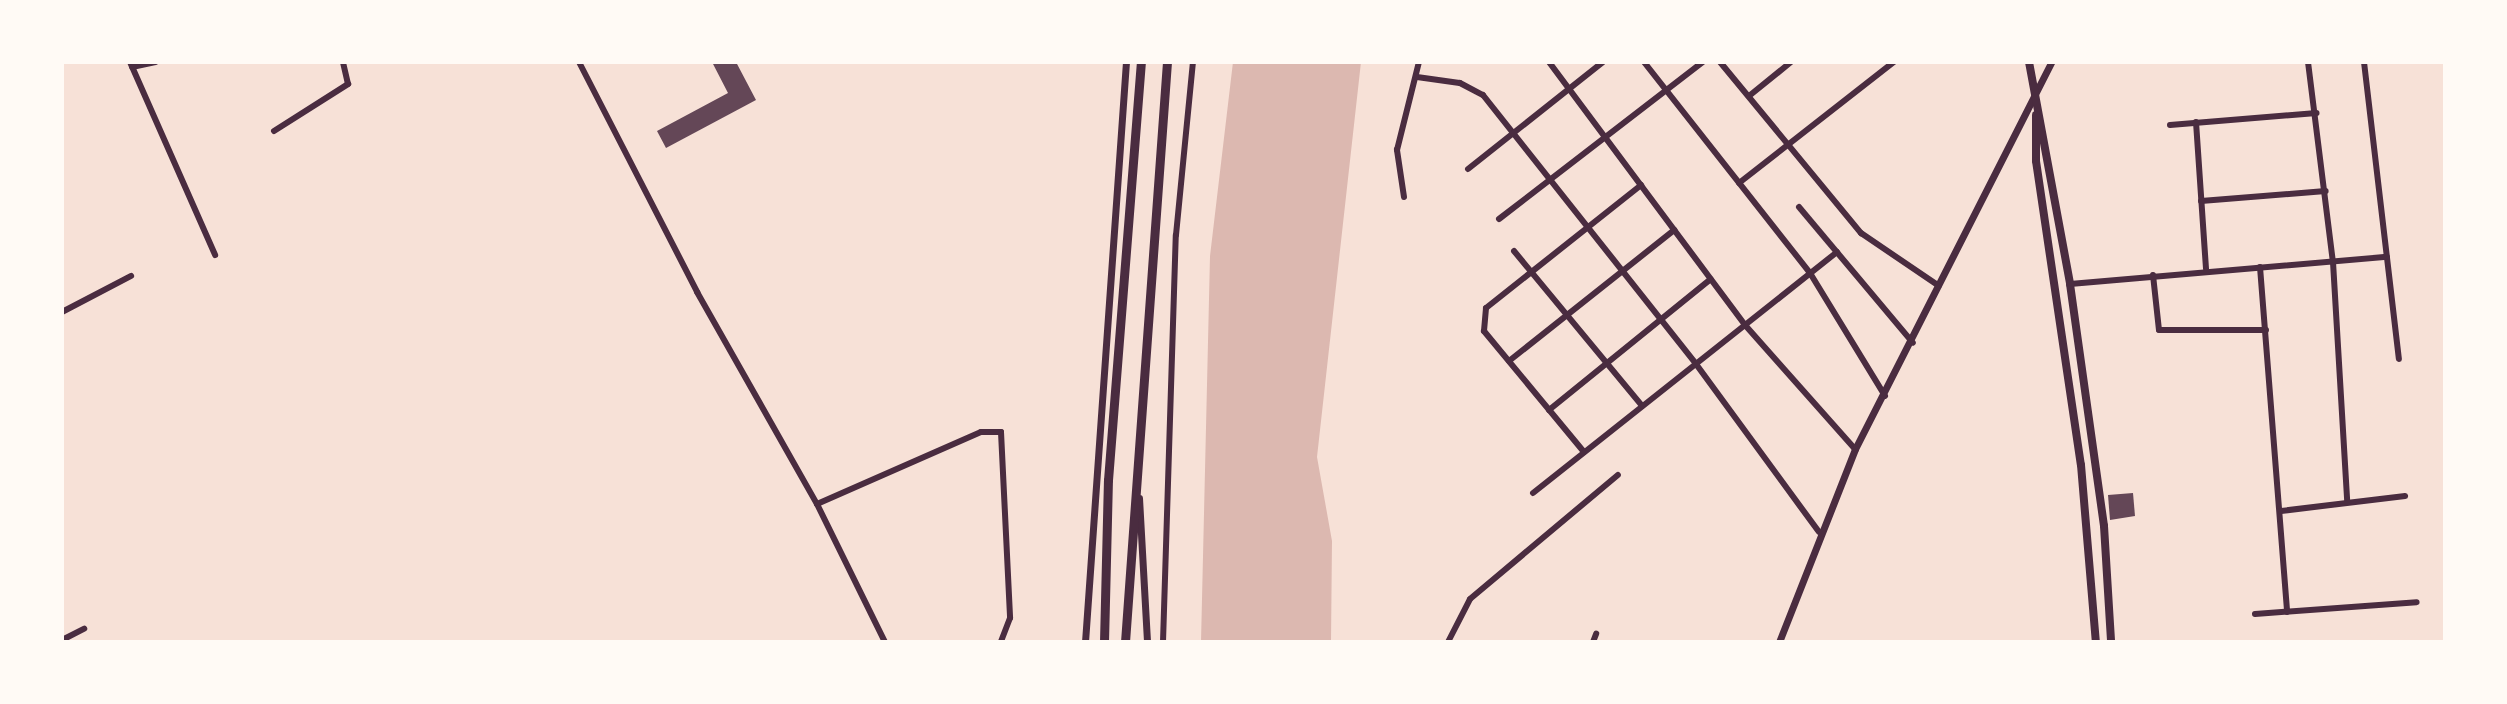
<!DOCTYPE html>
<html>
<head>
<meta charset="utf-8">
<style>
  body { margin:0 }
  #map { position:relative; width:2507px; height:704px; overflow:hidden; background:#f7e1d7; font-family:Manrope,sans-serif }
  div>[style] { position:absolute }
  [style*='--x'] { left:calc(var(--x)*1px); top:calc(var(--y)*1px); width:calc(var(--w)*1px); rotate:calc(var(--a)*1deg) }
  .water>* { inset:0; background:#dcb8b0 }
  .building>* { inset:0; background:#644757 }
  .minor>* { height:6px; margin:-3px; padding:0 3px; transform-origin:3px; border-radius:3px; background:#4a2c40 }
  .tertiary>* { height:7px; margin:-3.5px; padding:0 3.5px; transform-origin:3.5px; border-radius:3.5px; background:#4a2c40 }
  .secondary>* { height:8px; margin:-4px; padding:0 4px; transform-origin:4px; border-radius:4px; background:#4a2c40 }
  .trunk>* { height:9px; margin:-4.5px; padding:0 4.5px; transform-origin:4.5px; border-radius:4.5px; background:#4a2c40 }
  span { translate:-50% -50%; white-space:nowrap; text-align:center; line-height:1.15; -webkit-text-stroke:8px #fffaf5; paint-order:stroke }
  .frame { position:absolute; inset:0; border:64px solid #fffaf5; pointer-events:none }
</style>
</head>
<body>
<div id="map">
  <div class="water">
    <i style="clip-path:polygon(1233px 62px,1361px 62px,1317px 457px,1332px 541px,1331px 642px,1201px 642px,1210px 256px)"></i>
  </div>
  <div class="building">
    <i style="clip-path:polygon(712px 62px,736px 62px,756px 100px,666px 148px,657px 131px,728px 93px)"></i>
    <i style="clip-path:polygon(2133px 493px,2135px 516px,2110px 520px,2108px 495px)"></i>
  </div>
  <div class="minor">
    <i style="--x:130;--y:62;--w:211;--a:66.2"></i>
    <i style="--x:579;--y:62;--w:259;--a:62.8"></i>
    <i style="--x:697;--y:292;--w:244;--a:60.5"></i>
    <i style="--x:817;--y:504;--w:154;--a:63.8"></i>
    <i style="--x:1549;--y:62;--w:328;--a:53.3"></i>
    <i style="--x:1745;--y:325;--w:166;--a:48.4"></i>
    <i style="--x:1644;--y:62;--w:268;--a:51.8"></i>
    <i style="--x:1810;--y:273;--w:144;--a:58.6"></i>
    <i style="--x:1720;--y:62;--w:222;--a:50.5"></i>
    <i style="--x:1861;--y:233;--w:94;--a:34.2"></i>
    <i style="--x:2308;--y:62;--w:202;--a:82.9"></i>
    <i style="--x:2333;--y:262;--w:239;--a:86.6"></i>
    <i style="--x:2364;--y:62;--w:299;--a:83.3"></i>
    <i style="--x:132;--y:67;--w:24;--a:-12"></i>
    <i style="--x:1417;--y:77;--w:43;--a:7.9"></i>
    <i style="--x:1460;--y:83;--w:26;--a:28"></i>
    <i style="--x:1483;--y:95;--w:343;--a:51.6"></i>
    <i style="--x:1696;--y:364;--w:208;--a:53.8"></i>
    <i style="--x:1749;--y:96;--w:54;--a:-39"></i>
    <i style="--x:2196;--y:122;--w:147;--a:86.1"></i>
    <i style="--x:2170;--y:125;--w:147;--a:-4.7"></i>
    <i style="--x:274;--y:131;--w:88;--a:-32.4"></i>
    <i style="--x:348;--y:84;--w:23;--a:-103"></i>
    <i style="--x:1468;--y:169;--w:172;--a:-38.4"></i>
    <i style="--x:1739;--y:183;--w:197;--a:-38"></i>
    <i style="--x:1404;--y:197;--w:48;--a:-98.5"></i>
    <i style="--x:1397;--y:150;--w:91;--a:-76"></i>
    <i style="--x:2201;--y:201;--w:125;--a:-4.6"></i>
    <i style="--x:1799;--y:207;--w:177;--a:50"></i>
    <i style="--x:1499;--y:219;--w:257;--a:-37.6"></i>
    <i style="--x:1514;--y:251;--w:201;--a:50.4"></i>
    <i style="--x:2260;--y:267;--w:346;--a:85.5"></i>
    <i style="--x:2153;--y:275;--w:55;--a:83.8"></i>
    <i style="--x:2159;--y:330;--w:107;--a:0"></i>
    <i style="--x:2070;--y:284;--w:318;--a:-4.9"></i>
    <i style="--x:62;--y:312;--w:78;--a:-27.6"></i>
    <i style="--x:1509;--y:361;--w:211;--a:-38.4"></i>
    <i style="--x:1549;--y:410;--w:208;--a:-39"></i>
    <i style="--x:1584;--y:452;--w:157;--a:-129.6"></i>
    <i style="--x:1484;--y:331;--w:23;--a:-85"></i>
    <i style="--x:1486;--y:308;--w:198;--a:-38.4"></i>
    <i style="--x:1533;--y:493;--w:388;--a:-38.4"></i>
    <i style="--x:817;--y:504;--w:179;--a:-23.7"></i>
    <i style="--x:981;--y:432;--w:20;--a:0"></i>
    <i style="--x:1001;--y:432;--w:186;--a:87.2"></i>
    <i style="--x:1010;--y:618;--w:26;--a:111"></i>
    <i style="--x:2281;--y:511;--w:125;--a:-6.9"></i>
    <i style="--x:2255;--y:614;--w:162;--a:-4.2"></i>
    <i style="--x:62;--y:640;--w:25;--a:-27"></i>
    <i style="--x:1163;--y:642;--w:407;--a:-88.2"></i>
    <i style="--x:1176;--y:235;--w:174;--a:-84.4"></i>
    <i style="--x:1448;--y:642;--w:48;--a:-62.9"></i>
    <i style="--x:1470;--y:599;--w:193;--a:-40"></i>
    <i style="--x:1593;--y:642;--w:9;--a:-69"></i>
  </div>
  <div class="tertiary">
    <i style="--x:1139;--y:498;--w:144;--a:86.8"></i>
    <i style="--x:1085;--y:642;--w:581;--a:-85.96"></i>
    <i style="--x:1779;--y:642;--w:207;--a:-68.5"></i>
    <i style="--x:1855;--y:449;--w:434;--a:-63.1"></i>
  </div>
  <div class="secondary">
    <i style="--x:2029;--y:62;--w:226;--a:79.5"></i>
    <i style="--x:2070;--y:284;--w:244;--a:82"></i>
    <i style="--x:2104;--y:526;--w:116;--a:86.5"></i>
    <i style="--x:2036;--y:115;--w:46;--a:90"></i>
    <i style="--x:2036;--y:161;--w:307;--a:81.6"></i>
    <i style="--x:2081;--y:465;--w:178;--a:85.2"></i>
  </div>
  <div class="trunk">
    <i style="--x:1104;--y:642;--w:162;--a:-88.6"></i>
    <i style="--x:1108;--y:480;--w:419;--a:-85.5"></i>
    <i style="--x:1125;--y:642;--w:582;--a:-85.86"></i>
  </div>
  <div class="frame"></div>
</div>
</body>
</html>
